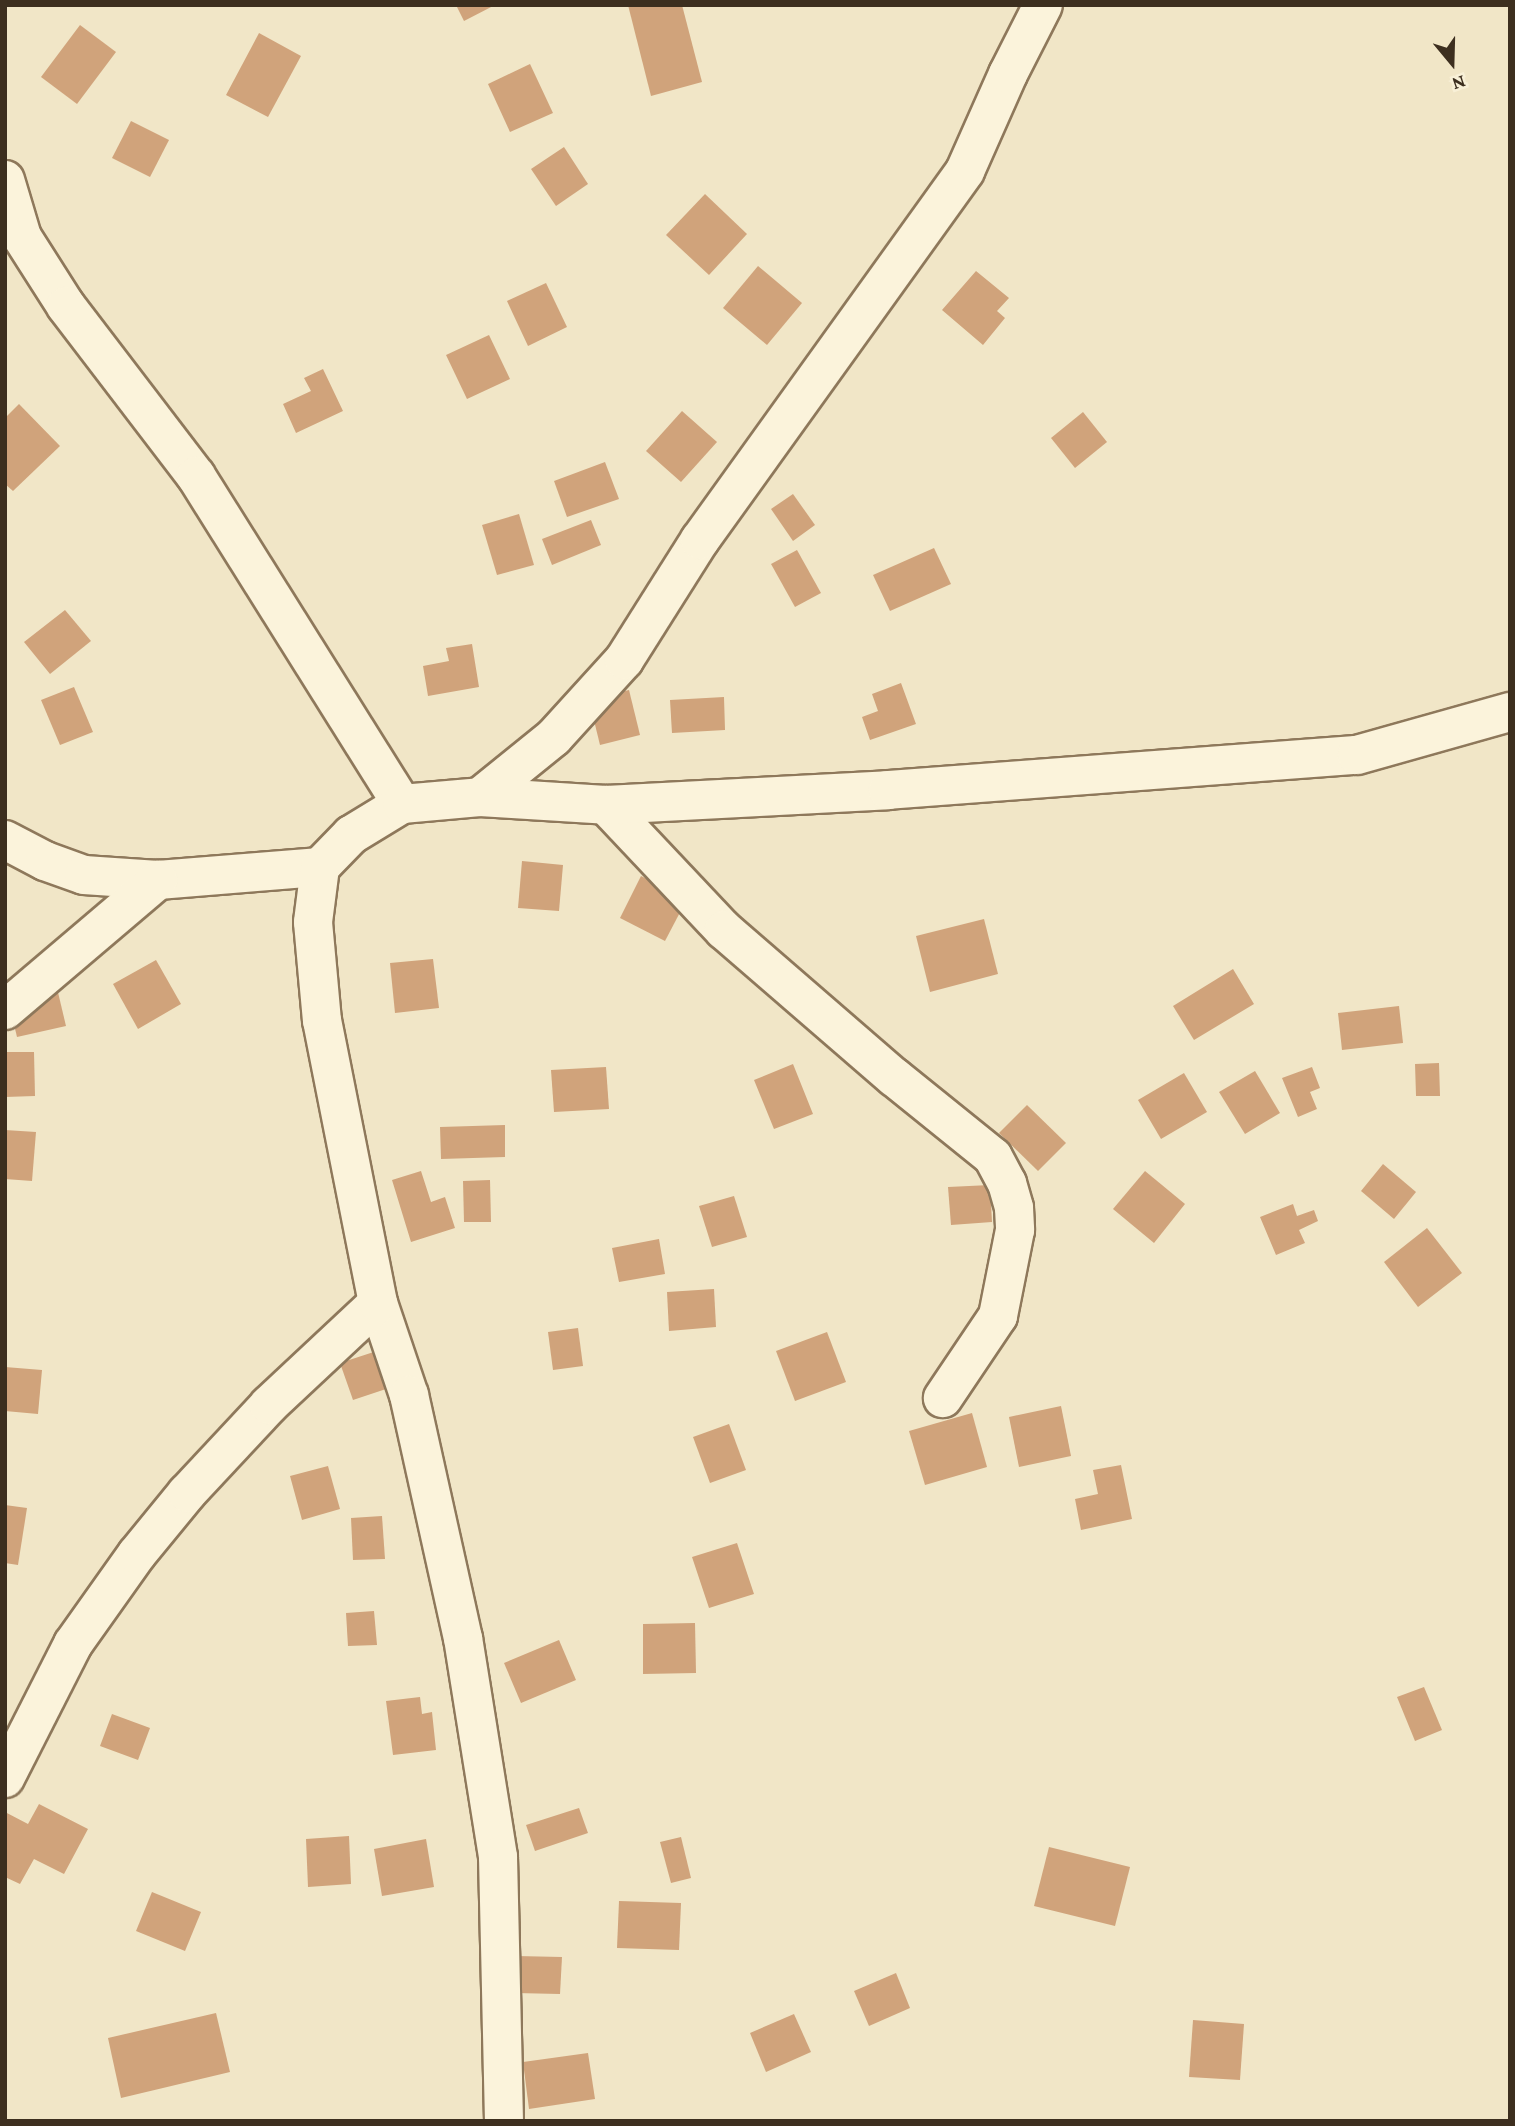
<!DOCTYPE html>
<html>
<head>
<meta charset="utf-8">
<style>
  body { margin:0 }
  #map { position:relative; width:1515px; height:2126px; overflow:hidden; background:#f1e6c7; font-family:"Crimson Pro",serif }
  div>[style] { position:absolute }
  [style*='--x'] { left:calc(var(--x)*1px); top:calc(var(--y)*1px); width:calc(var(--w)*1px); rotate:calc(var(--a)*1deg) }
  .building>* { inset:0; background:#d0a37b }
  .roads { filter:drop-shadow(2px 0 #8e785b) drop-shadow(-2px 0 #8e785b) drop-shadow(0 2px #8e785b) drop-shadow(0 -2px #8e785b) }
  .street>* { height:38px; margin:-19px; padding:0 19px; transform-origin:19px; border-radius:19px; background:#fbf3db }
  span { translate:-50% -50%; white-space:nowrap; text-align:center; line-height:1.15; -webkit-text-stroke:6px #f8f0d7; paint-order:stroke }
  .frame { position:absolute; inset:0; border:7px solid #3d2f1f; pointer-events:none }
  .north { position:absolute; left:1417px; top:28px; width:70px; height:70px; -webkit-text-stroke:5px #f8f0d7; paint-order:stroke; rotate:161deg; font-size:19px; font-weight:700; line-height:28px; text-align:center; color:#3d2f1f }
  .north::after { content:''; display:block; margin:auto; width:24px; height:32px; background:#3d2f1f; clip-path:polygon(50% 0,100% 100%,50% 72%,0 100%) }
</style>
</head>
<body>
<div id="map">
  <div class="building">
    <i style="clip-path:polygon(456px 5px,495px 5px,464px 21px)"></i>
    <i style="clip-path:polygon(628px 5px,682px 5px,702px 82px,651px 96px)"></i>
    <i style="clip-path:polygon(80px 25px,116px 52px,77px 104px,41px 77px)"></i>
    <i style="clip-path:polygon(259px 33px,301px 56px,268px 117px,226px 95px)"></i>
    <i style="clip-path:polygon(530px 64px,553px 113px,510px 132px,488px 84px)"></i>
    <i style="clip-path:polygon(131px 121px,169px 140px,150px 177px,112px 158px)"></i>
    <i style="clip-path:polygon(564px 147px,588px 184px,556px 206px,531px 169px)"></i>
    <i style="clip-path:polygon(705px 194px,747px 234px,709px 275px,666px 235px)"></i>
    <i style="clip-path:polygon(758px 266px,802px 303px,767px 345px,723px 308px)"></i>
    <i style="clip-path:polygon(976px 271px,1009px 298px,997px 311px,1005px 318px,983px 345px,942px 310px)"></i>
    <i style="clip-path:polygon(546px 283px,567px 327px,528px 346px,507px 301px)"></i>
    <i style="clip-path:polygon(489px 335px,510px 379px,467px 399px,446px 355px)"></i>
    <i style="clip-path:polygon(323px 369px,343px 411px,296px 433px,283px 404px,311px 391px,304px 378px)"></i>
    <i style="clip-path:polygon(19px 404px,60px 446px,13px 491px,5px 484px,5px 418px)"></i>
    <i style="clip-path:polygon(682px 411px,717px 442px,681px 482px,646px 451px)"></i>
    <i style="clip-path:polygon(1083px 412px,1107px 442px,1075px 468px,1051px 438px)"></i>
    <i style="clip-path:polygon(605px 462px,619px 499px,567px 517px,554px 481px)"></i>
    <i style="clip-path:polygon(793px 494px,815px 525px,793px 541px,771px 509px)"></i>
    <i style="clip-path:polygon(519px 514px,534px 565px,497px 575px,482px 525px)"></i>
    <i style="clip-path:polygon(591px 520px,601px 545px,552px 565px,542px 539px)"></i>
    <i style="clip-path:polygon(934px 548px,951px 584px,890px 611px,873px 575px)"></i>
    <i style="clip-path:polygon(797px 550px,821px 593px,795px 607px,771px 564px)"></i>
    <i style="clip-path:polygon(65px 610px,91px 641px,50px 674px,24px 642px)"></i>
    <i style="clip-path:polygon(472px 644px,479px 687px,428px 696px,423px 666px,449px 661px,446px 648px)"></i>
    <i style="clip-path:polygon(901px 683px,916px 724px,870px 740px,862px 717px,878px 711px,872px 694px)"></i>
    <i style="clip-path:polygon(74px 687px,93px 732px,60px 745px,41px 700px)"></i>
    <i style="clip-path:polygon(629px 690px,640px 735px,600px 745px,589px 700px)"></i>
    <i style="clip-path:polygon(724px 697px,725px 730px,672px 733px,670px 700px)"></i>
    <i style="clip-path:polygon(522px 861px,563px 865px,559px 911px,518px 908px)"></i>
    <i style="clip-path:polygon(641px 876px,687px 899px,665px 941px,620px 918px)"></i>
    <i style="clip-path:polygon(984px 919px,998px 974px,930px 992px,916px 936px)"></i>
    <i style="clip-path:polygon(433px 959px,439px 1008px,395px 1013px,390px 963px)"></i>
    <i style="clip-path:polygon(156px 960px,181px 1004px,138px 1029px,113px 984px)"></i>
    <i style="clip-path:polygon(1233px 969px,1254px 1004px,1194px 1040px,1173px 1006px)"></i>
    <i style="clip-path:polygon(56px 984px,66px 1026px,17px 1037px,7px 995px)"></i>
    <i style="clip-path:polygon(1399px 1006px,1403px 1043px,1342px 1050px,1338px 1013px)"></i>
    <i style="clip-path:polygon(5px 1052px,34px 1052px,35px 1096px,5px 1097px)"></i>
    <i style="clip-path:polygon(1439px 1063px,1440px 1096px,1416px 1096px,1415px 1064px)"></i>
    <i style="clip-path:polygon(793px 1064px,813px 1114px,774px 1129px,754px 1080px)"></i>
    <i style="clip-path:polygon(606px 1067px,609px 1109px,554px 1112px,551px 1070px)"></i>
    <i style="clip-path:polygon(1312px 1067px,1320px 1088px,1310px 1092px,1317px 1109px,1298px 1117px,1282px 1078px)"></i>
    <i style="clip-path:polygon(1255px 1071px,1280px 1113px,1245px 1134px,1219px 1092px)"></i>
    <i style="clip-path:polygon(1184px 1073px,1207px 1112px,1161px 1139px,1138px 1100px)"></i>
    <i style="clip-path:polygon(1027px 1105px,1066px 1143px,1038px 1171px,999px 1133px)"></i>
    <i style="clip-path:polygon(505px 1125px,505px 1157px,441px 1159px,440px 1127px)"></i>
    <i style="clip-path:polygon(5px 1130px,36px 1132px,32px 1181px,5px 1179px)"></i>
    <i style="clip-path:polygon(1383px 1164px,1416px 1192px,1394px 1219px,1361px 1191px)"></i>
    <i style="clip-path:polygon(421px 1171px,431px 1202px,445px 1197px,455px 1228px,411px 1242px,392px 1180px)"></i>
    <i style="clip-path:polygon(1145px 1171px,1185px 1204px,1154px 1243px,1113px 1209px)"></i>
    <i style="clip-path:polygon(490px 1180px,491px 1222px,464px 1222px,463px 1181px)"></i>
    <i style="clip-path:polygon(990px 1185px,992px 1222px,951px 1225px,948px 1187px)"></i>
    <i style="clip-path:polygon(734px 1196px,747px 1237px,712px 1247px,699px 1206px)"></i>
    <i style="clip-path:polygon(1293px 1204px,1297px 1216px,1314px 1210px,1318px 1221px,1299px 1230px,1305px 1243px,1276px 1255px,1260px 1217px)"></i>
    <i style="clip-path:polygon(1427px 1228px,1462px 1273px,1418px 1307px,1384px 1262px)"></i>
    <i style="clip-path:polygon(659px 1239px,665px 1274px,619px 1282px,612px 1248px)"></i>
    <i style="clip-path:polygon(714px 1289px,716px 1327px,669px 1331px,667px 1292px)"></i>
    <i style="clip-path:polygon(578px 1328px,583px 1366px,553px 1370px,548px 1332px)"></i>
    <i style="clip-path:polygon(827px 1332px,846px 1382px,795px 1401px,776px 1351px)"></i>
    <i style="clip-path:polygon(389px 1347px,401px 1384px,353px 1400px,340px 1363px)"></i>
    <i style="clip-path:polygon(5px 1367px,42px 1370px,38px 1414px,5px 1411px)"></i>
    <i style="clip-path:polygon(1061px 1406px,1071px 1456px,1019px 1467px,1009px 1417px)"></i>
    <i style="clip-path:polygon(972px 1413px,987px 1467px,925px 1485px,909px 1431px)"></i>
    <i style="clip-path:polygon(729px 1424px,746px 1470px,710px 1483px,693px 1437px)"></i>
    <i style="clip-path:polygon(1121px 1465px,1132px 1519px,1081px 1530px,1075px 1499px,1098px 1494px,1093px 1470px)"></i>
    <i style="clip-path:polygon(328px 1466px,340px 1509px,302px 1520px,290px 1476px)"></i>
    <i style="clip-path:polygon(5px 1505px,27px 1508px,18px 1565px,5px 1563px)"></i>
    <i style="clip-path:polygon(382px 1516px,385px 1559px,353px 1560px,351px 1518px)"></i>
    <i style="clip-path:polygon(737px 1543px,754px 1594px,709px 1608px,692px 1557px)"></i>
    <i style="clip-path:polygon(374px 1611px,377px 1645px,348px 1646px,346px 1613px)"></i>
    <i style="clip-path:polygon(695px 1623px,696px 1673px,643px 1674px,643px 1624px)"></i>
    <i style="clip-path:polygon(559px 1640px,576px 1680px,521px 1703px,504px 1663px)"></i>
    <i style="clip-path:polygon(1424px 1687px,1442px 1730px,1415px 1741px,1397px 1697px)"></i>
    <i style="clip-path:polygon(420px 1697px,422px 1714px,432px 1712px,436px 1750px,393px 1755px,386px 1701px)"></i>
    <i style="clip-path:polygon(112px 1714px,150px 1728px,138px 1760px,100px 1746px)"></i>
    <i style="clip-path:polygon(39px 1804px,88px 1829px,64px 1874px,34px 1859px,20px 1884px,5px 1877px,5px 1812px,28px 1824px)"></i>
    <i style="clip-path:polygon(579px 1808px,588px 1833px,535px 1851px,526px 1825px)"></i>
    <i style="clip-path:polygon(349px 1836px,351px 1884px,308px 1887px,306px 1839px)"></i>
    <i style="clip-path:polygon(681px 1837px,691px 1878px,671px 1883px,660px 1842px)"></i>
    <i style="clip-path:polygon(426px 1839px,434px 1887px,382px 1896px,374px 1849px)"></i>
    <i style="clip-path:polygon(1049px 1847px,1130px 1867px,1115px 1926px,1034px 1906px)"></i>
    <i style="clip-path:polygon(152px 1892px,201px 1912px,185px 1951px,136px 1931px)"></i>
    <i style="clip-path:polygon(619px 1901px,681px 1903px,679px 1950px,617px 1948px)"></i>
    <i style="clip-path:polygon(516px 1956px,562px 1957px,560px 1994px,515px 1993px)"></i>
    <i style="clip-path:polygon(896px 1973px,910px 2008px,869px 2026px,854px 1991px)"></i>
    <i style="clip-path:polygon(216px 2013px,230px 2072px,121px 2098px,108px 2038px)"></i>
    <i style="clip-path:polygon(794px 2014px,811px 2052px,766px 2072px,750px 2033px)"></i>
    <i style="clip-path:polygon(1193px 2020px,1244px 2024px,1240px 2080px,1189px 2077px)"></i>
    <i style="clip-path:polygon(588px 2053px,595px 2099px,529px 2109px,523px 2062px)"></i>
  </div>
  <div class="roads">
    <div class="street">
      <i style="--x:5;--y:180;--w:59;--a:73.4"></i>
      <i style="--x:22;--y:237;--w:82;--a:57.5"></i>
      <i style="--x:66;--y:306;--w:214;--a:52.6"></i>
      <i style="--x:196;--y:476;--w:387;--a:57.9"></i>
      <i style="--x:480;--y:797;--w:95;--a:-39"></i>
      <i style="--x:554;--y:737;--w:104;--a:-47.7"></i>
      <i style="--x:624;--y:660;--w:142;--a:-57.7"></i>
      <i style="--x:700;--y:540;--w:454;--a:-54.3"></i>
      <i style="--x:965;--y:171;--w:106;--a:-66.1"></i>
      <i style="--x:1008;--y:74;--w:77;--a:-63.1"></i>
      <i style="--x:606;--y:805;--w:172;--a:46.7"></i>
      <i style="--x:724;--y:930;--w:225;--a:40.9"></i>
      <i style="--x:894;--y:1077;--w:127;--a:38.9"></i>
      <i style="--x:993;--y:1157;--w:30;--a:62"></i>
      <i style="--x:1007;--y:1183;--w:26;--a:74"></i>
      <i style="--x:1014;--y:1208;--w:22;--a:87"></i>
      <i style="--x:1015;--y:1230;--w:88;--a:101.2"></i>
      <i style="--x:998;--y:1316;--w:99;--a:123.9"></i>
      <i style="--x:5;--y:840;--w:45;--a:27.7"></i>
      <i style="--x:45;--y:861;--w:41;--a:19.7"></i>
      <i style="--x:84;--y:875;--w:74;--a:3.9"></i>
      <i style="--x:158;--y:880;--w:163;--a:-4.6"></i>
      <i style="--x:5;--y:1010;--w:201;--a:-40.4"></i>
      <i style="--x:378;--y:1303;--w:97;--a:71.4"></i>
      <i style="--x:409;--y:1395;--w:249;--a:77.5"></i>
      <i style="--x:463;--y:1638;--w:222;--a:80.9"></i>
      <i style="--x:498;--y:1857;--w:264;--a:88.7"></i>
      <i style="--x:5;--y:1778;--w:150;--a:-63.1"></i>
      <i style="--x:73;--y:1644;--w:110;--a:-54.6"></i>
      <i style="--x:137;--y:1554;--w:79;--a:-50.7"></i>
      <i style="--x:187;--y:1493;--w:120;--a:-47"></i>
      <i style="--x:269;--y:1405;--w:149;--a:-43.1"></i>
      <i style="--x:378;--y:1303;--w:288;--a:-101.2"></i>
      <i style="--x:322;--y:1021;--w:99;--a:-95.2"></i>
      <i style="--x:313;--y:922;--w:55;--a:-82.7"></i>
      <i style="--x:320;--y:867;--w:45;--a:-45.9"></i>
      <i style="--x:351;--y:835;--w:60;--a:-31.3"></i>
      <i style="--x:402;--y:804;--w:78;--a:-5.1"></i>
      <i style="--x:480;--y:797;--w:126;--a:3.6"></i>
      <i style="--x:606;--y:805;--w:282;--a:-3"></i>
      <i style="--x:888;--y:790;--w:470;--a:-4.3"></i>
      <i style="--x:1357;--y:755;--w:159;--a:-15.7"></i>
    </div>
  </div>
  <div class="frame"></div>
  <div class="north">N</div>
</div>
</body>
</html>
